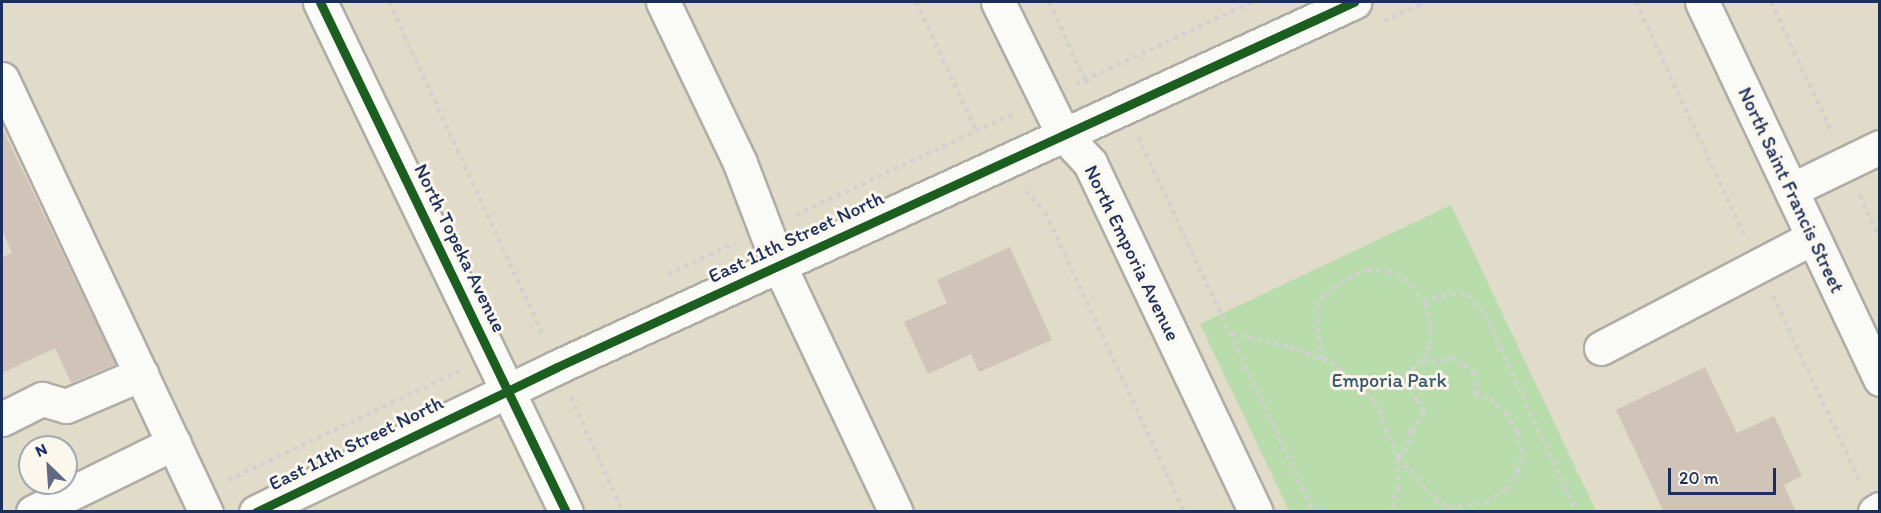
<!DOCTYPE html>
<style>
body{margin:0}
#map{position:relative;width:1881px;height:513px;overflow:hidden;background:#e1dbc9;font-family:Itim,sans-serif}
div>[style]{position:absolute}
.green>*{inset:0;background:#b9dcac}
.building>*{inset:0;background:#d0c4b9}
.path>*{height:4px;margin-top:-2px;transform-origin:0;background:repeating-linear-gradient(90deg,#d2d1cf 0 4.5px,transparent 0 9px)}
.roads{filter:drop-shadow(2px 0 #b0ada6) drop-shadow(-2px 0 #b0ada6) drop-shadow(0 2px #b0ada6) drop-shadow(0 -2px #b0ada6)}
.minor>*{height:33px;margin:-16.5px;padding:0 16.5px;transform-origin:16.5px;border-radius:16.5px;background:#fafaf7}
.cycleway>*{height:9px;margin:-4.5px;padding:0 4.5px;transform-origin:4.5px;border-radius:4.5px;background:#1b5e20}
span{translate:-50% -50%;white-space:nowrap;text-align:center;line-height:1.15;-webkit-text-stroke:6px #fbf7ec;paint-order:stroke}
.street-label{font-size:20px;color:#1b2f5e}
.park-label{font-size:20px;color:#3a5a6c}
.frame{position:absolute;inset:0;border:3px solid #1b2f5e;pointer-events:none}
.north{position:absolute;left:18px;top:435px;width:60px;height:60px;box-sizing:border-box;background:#fbf7ec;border:2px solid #a1a7b3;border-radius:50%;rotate:335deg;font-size:16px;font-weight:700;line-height:24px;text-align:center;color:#1b2f5e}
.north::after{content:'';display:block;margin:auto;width:21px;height:27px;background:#606b83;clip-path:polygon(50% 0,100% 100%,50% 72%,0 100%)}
.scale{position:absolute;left:1668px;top:468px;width:108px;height:27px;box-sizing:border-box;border:3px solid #1b2f5e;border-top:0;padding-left:8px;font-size:18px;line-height:21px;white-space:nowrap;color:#1b2f5e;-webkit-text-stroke:4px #fbf7ec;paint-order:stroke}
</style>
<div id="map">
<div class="green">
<div style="clip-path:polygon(1451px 205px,1596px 511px,1289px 511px,1200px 324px)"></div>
</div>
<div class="building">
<div style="clip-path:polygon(2px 128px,116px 364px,71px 383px,55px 348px,2px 373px,2px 257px,12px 253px,2px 230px)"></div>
<div style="clip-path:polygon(1010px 247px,1052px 340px,979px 372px,971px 354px,928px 374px,904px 322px,947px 303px,937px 280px)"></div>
<div style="clip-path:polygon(1705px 367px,1737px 433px,1774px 416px,1802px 476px,1784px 485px,1796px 512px,1664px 512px,1616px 410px)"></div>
</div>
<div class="path">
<div style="left:389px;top:2px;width:368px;rotate:65.2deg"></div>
<div style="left:916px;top:2px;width:144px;rotate:64.9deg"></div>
<div style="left:1049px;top:2px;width:86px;rotate:65.2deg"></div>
<div style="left:1085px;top:80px;width:8px;rotate:40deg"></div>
<div style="left:1636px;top:2px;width:257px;rotate:65.1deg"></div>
<div style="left:1771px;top:2px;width:145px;rotate:65deg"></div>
<div style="left:1384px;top:21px;width:46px;rotate:-24.3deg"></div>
<div style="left:1076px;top:84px;width:195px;rotate:-24.9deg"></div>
<div style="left:1138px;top:137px;width:414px;rotate:64.9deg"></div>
<div style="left:1026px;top:191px;width:28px;rotate:48deg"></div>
<div style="left:1045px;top:212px;width:331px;rotate:65.1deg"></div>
<div style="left:1860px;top:195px;width:47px;rotate:65.1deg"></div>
<div style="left:796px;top:215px;width:242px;rotate:-25deg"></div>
<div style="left:668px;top:274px;width:74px;rotate:-24.8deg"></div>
<div style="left:1773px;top:296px;width:205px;rotate:64.9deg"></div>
<div style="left:1231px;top:333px;width:60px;rotate:13.6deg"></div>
<div style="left:1289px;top:347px;width:45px;rotate:19.7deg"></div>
<div style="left:1331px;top:362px;width:59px;rotate:42.3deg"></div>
<div style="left:1375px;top:402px;width:61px;rotate:67.7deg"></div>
<div style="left:1398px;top:458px;width:28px;rotate:90deg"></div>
<div style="left:1398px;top:486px;width:27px;rotate:105deg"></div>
<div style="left:1321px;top:359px;width:53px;rotate:-95.4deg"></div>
<div style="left:1316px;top:306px;width:16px;rotate:-50deg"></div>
<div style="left:1326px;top:294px;width:35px;rotate:-35deg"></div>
<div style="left:1355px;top:274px;width:14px;rotate:-17deg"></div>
<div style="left:1368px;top:270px;width:20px;rotate:3deg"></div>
<div style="left:1388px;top:271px;width:17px;rotate:24deg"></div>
<div style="left:1404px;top:278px;width:30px;rotate:49deg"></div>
<div style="left:1412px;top:369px;width:31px;rotate:83deg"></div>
<div style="left:1416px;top:400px;width:15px;rotate:53deg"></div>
<div style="left:1425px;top:412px;width:24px;rotate:126deg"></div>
<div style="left:1411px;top:431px;width:17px;rotate:103deg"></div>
<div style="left:1407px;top:448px;width:13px;rotate:132deg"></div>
<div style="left:1398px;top:458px;width:55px;rotate:47.9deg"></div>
<div style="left:1435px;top:499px;width:17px;rotate:33deg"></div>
<div style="left:1449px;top:508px;width:37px;rotate:-9deg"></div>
<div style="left:1486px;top:502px;width:23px;rotate:-31deg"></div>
<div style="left:1506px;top:490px;width:22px;rotate:-58deg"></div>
<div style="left:1518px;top:471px;width:18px;rotate:-77deg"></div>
<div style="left:1522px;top:453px;width:22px;rotate:-103deg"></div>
<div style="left:1517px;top:432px;width:21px;rotate:-119deg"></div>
<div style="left:1507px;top:414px;width:25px;rotate:-138deg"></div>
<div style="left:1488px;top:397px;width:12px;rotate:-171deg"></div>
<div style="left:1476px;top:395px;width:22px;rotate:-93deg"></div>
<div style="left:1475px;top:373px;width:15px;rotate:-143deg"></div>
<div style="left:1463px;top:364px;width:12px;rotate:-149deg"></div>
<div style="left:1453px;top:358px;width:36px;rotate:170deg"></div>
<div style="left:1362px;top:388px;width:45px;rotate:-16.8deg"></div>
<div style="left:1405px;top:375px;width:25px;rotate:-42deg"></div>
<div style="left:1424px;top:358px;width:16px;rotate:-68deg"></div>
<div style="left:1430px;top:343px;width:17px;rotate:-90deg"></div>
<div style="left:1430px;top:326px;width:26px;rotate:-103deg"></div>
<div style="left:1424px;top:301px;width:28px;rotate:-15deg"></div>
<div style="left:1451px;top:294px;width:17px;rotate:3deg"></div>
<div style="left:1468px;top:295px;width:25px;rotate:48deg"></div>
<div style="left:1485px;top:314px;width:218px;rotate:65.3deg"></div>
<div style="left:571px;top:397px;width:126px;rotate:65.7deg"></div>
<div style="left:228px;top:480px;width:256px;rotate:-25.2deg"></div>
</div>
<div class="roads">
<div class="minor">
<div style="left:320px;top:2px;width:566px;rotate:64.25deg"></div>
<div style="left:663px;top:2px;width:178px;rotate:64.4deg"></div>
<div style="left:740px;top:163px;width:109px;rotate:69.1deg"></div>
<div style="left:779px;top:265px;width:273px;rotate:64.7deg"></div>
<div style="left:998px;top:2px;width:147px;rotate:63.8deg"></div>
<div style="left:1063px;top:134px;width:40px;rotate:47deg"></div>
<div style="left:1090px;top:163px;width:386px;rotate:64.6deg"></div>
<div style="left:1702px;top:2px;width:417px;rotate:64.7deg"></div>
<div style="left:2px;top:79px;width:479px;rotate:64.8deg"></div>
<div style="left:1791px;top:190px;width:99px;rotate:-25.8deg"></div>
<div style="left:1601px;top:348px;width:239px;rotate:-27.6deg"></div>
<div style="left:2px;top:419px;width:45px;rotate:-26.6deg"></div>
<div style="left:42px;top:399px;width:25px;rotate:16deg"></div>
<div style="left:66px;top:406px;width:82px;rotate:-23.1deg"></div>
<div style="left:33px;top:512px;width:157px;rotate:-26.1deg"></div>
<div style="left:256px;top:512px;width:334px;rotate:-25.7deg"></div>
<div style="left:557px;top:367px;width:877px;rotate:-24.61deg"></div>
<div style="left:1875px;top:512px;width:6px;rotate:-31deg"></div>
</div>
</div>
<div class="cycleway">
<div style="left:320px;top:2px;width:566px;rotate:64.25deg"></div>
<div style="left:256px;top:512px;width:334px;rotate:-25.7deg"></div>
<div style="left:557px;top:367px;width:877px;rotate:-24.61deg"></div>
</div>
<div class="street-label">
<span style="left:1791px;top:190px;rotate:65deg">North Saint Francis Street</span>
<span style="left:796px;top:237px;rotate:-25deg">East 11th Street North</span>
<span style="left:460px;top:248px;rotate:64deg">North Topeka Avenue</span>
<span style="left:1132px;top:253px;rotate:64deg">North Emporia Avenue</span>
<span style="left:356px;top:443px;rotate:-26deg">East 11th Street North</span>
</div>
<div class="park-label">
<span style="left:1389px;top:380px">Emporia Park</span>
</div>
<div class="frame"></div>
<div class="north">N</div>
<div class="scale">20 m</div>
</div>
